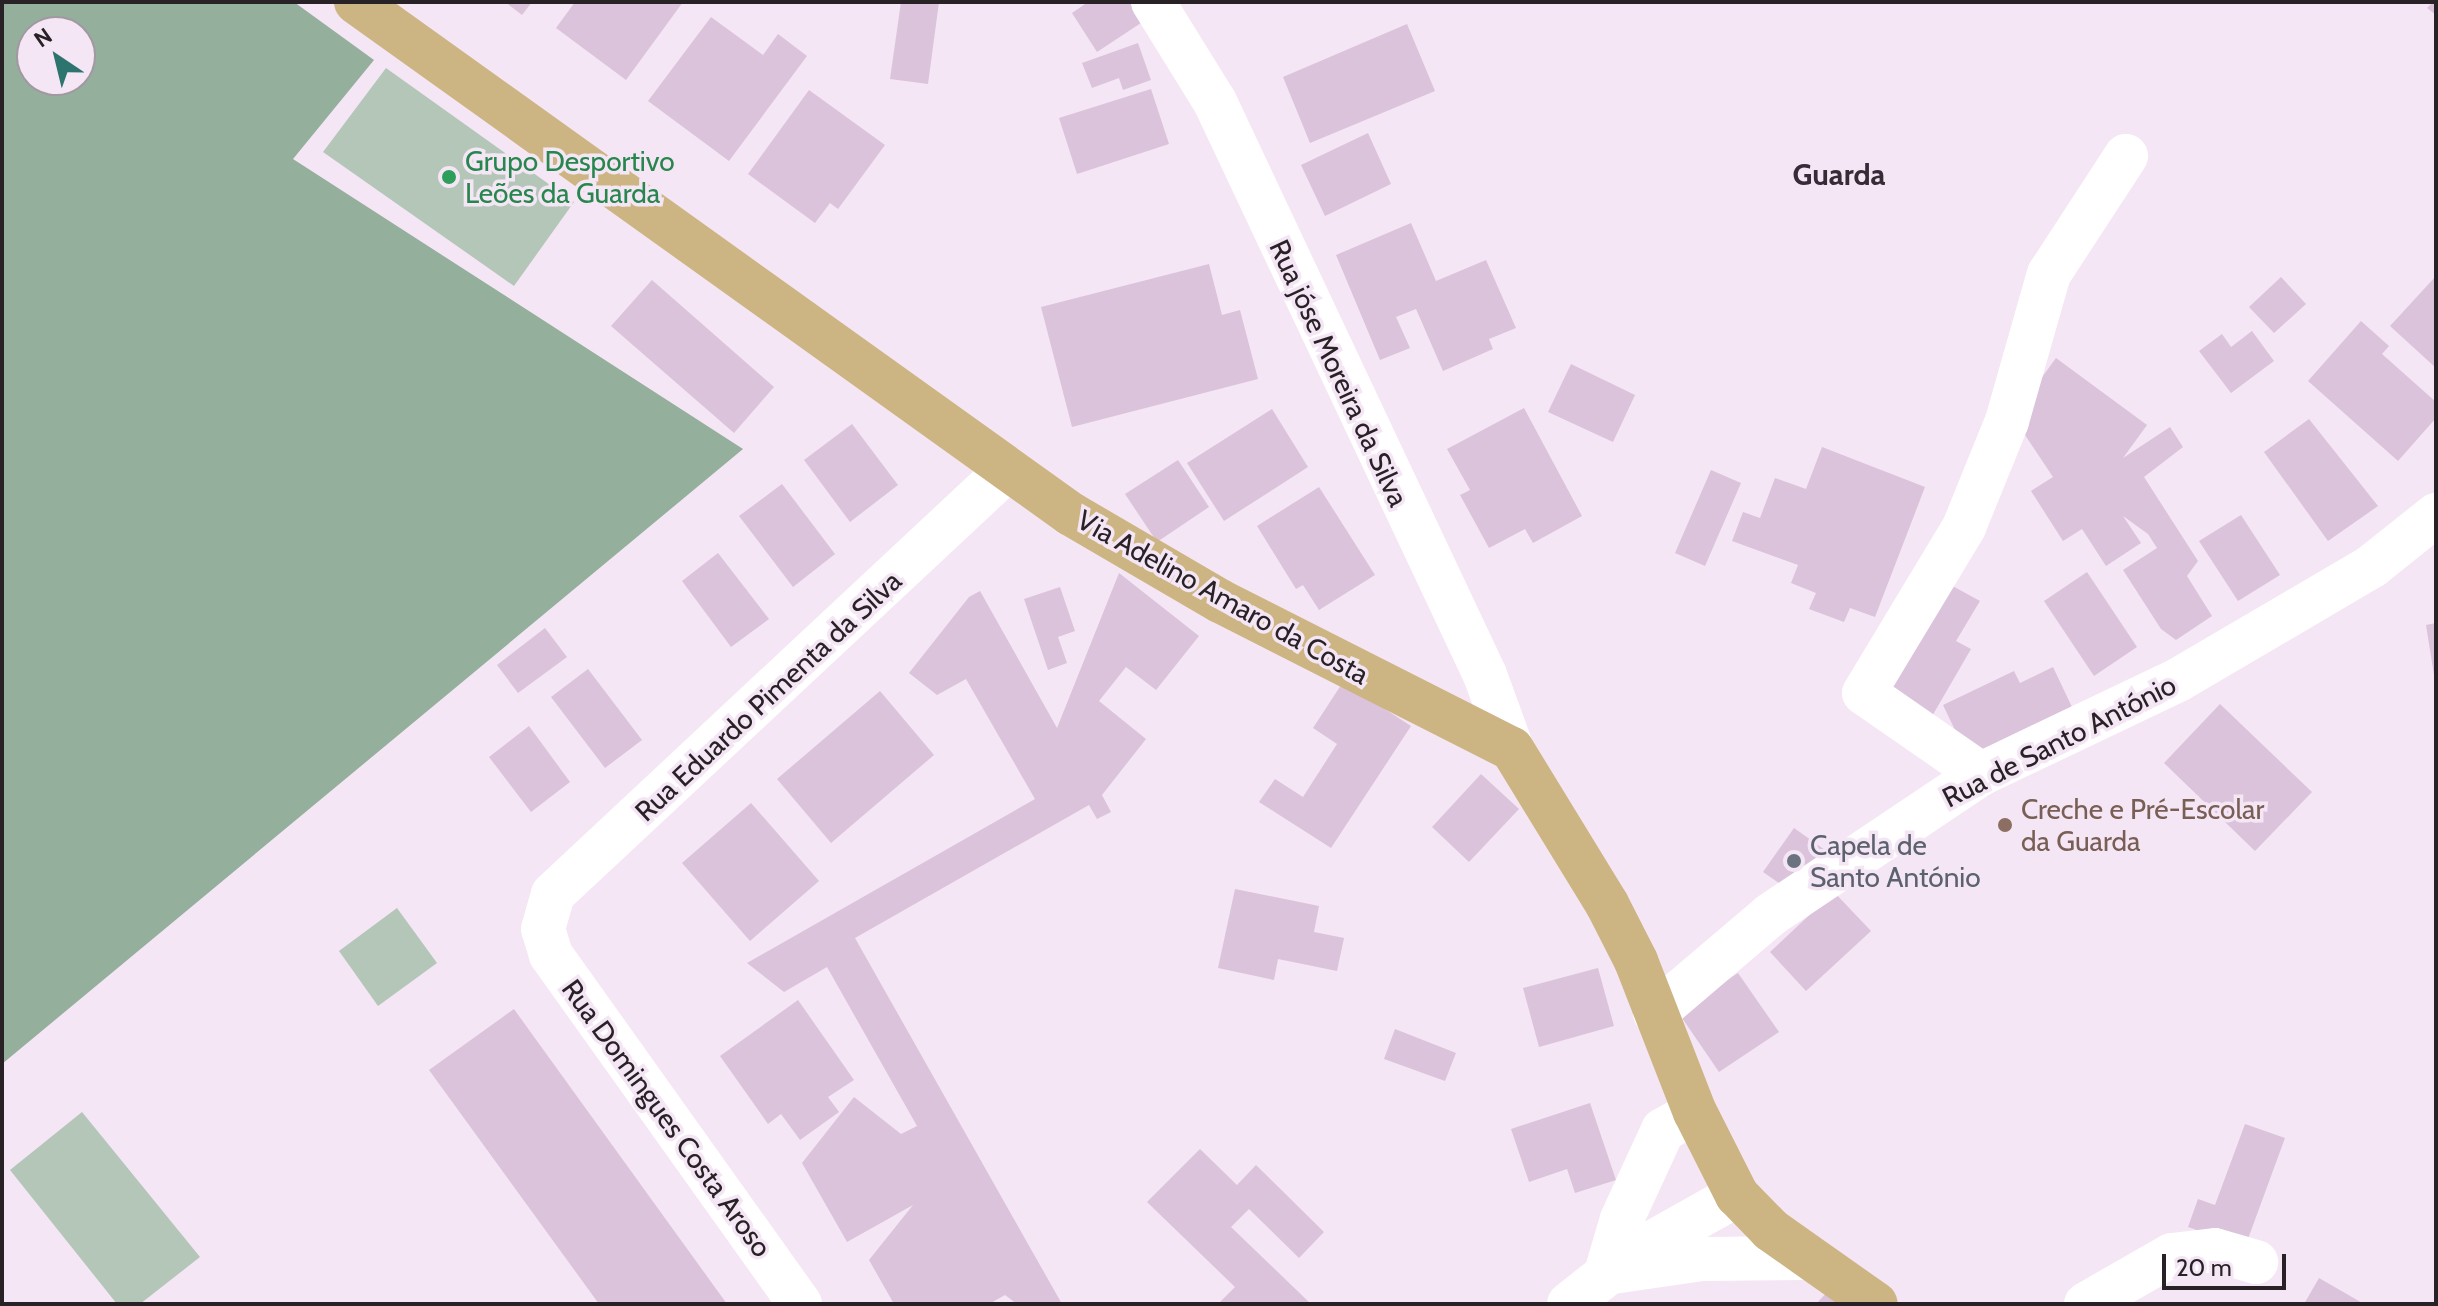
<!DOCTYPE html>
<meta charset="utf-8">
<style>
body{margin:0}
#map{position:relative;width:2438px;height:1306px;overflow:hidden;background:#f4e6f4;font-family:Cabin,sans-serif}
div>[style]{position:absolute}
.green>*{inset:0;background:#b4c6b8}
.forest>*{inset:0;background:#94af9b}
.building>*{inset:0;background:#dbc3db}
.minor>*{height:44px;margin:-22px;padding:0 22px;transform-origin:22px;border-radius:22px;background:#fff}
.major>*{height:44px;margin:-22px;padding:0 22px;transform-origin:22px;border-radius:22px;background:#ccb583}
.dots>*{width:22px;height:22px;translate:-50% -50%;box-sizing:border-box;border:4px solid #f4e6f4;border-radius:50%}
span{translate:-50% -50%;white-space:nowrap;text-align:center;line-height:1.15;-webkit-text-stroke:7px #f4e6f4;paint-order:stroke}
.leisure-label{font-size:28px;color:#27864d}
.left{translate:0 -50%;text-align:left}
.street-label{font-size:28px;color:#282227}
.education-label{font-size:28px;color:#785e54}
.worship-label{font-size:28px;color:#5b616d}
.neighbourhood-label{font-size:30px;color:#362b36;font-weight:700}
.frame{position:absolute;inset:0;border:4px solid #282227;pointer-events:none}
.north{position:absolute;left:16px;top:16px;width:80px;height:80px;box-sizing:border-box;background:#f4e6f4;border:2px solid #a298a2;border-radius:50%;rotate:325deg;font-size:22px;font-weight:700;line-height:32px;text-align:center;color:#282227}
.north::after{content:'';display:block;margin:auto;width:28px;height:36px;background:#2c746d;clip-path:polygon(50% 0,100% 100%,50% 72%,0 100%)}
.scale{position:absolute;left:2162px;top:1254px;width:124px;height:36px;box-sizing:border-box;border:4px solid #282227;border-top:0;padding-left:10px;font-size:24px;line-height:28px;white-space:nowrap;color:#282227;-webkit-text-stroke:6px #f4e6f4;paint-order:stroke}
</style>
<div id="map">
<div class="green">
<div style="clip-path:polygon(386px 68px,574px 202px,514px 286px,323px 152px)"></div>
<div style="clip-path:polygon(397px 908px,437px 963px,378px 1006px,339px 951px)"></div>
<div style="clip-path:polygon(82px 1112px,200px 1257px,140px 1304px,117px 1304px,10px 1170px)"></div>
</div>
<div class="forest">
<div style="clip-path:polygon(evenodd,2px 2px,294px 2px,374px 60px,293px 159px,743px 449px,2px 1064px,2px 2px,32px 32px,80px 32px,80px 80px,32px 80px,32px 32px)"></div>
</div>
<div class="building">
<div style="clip-path:polygon(505px 2px,532px 2px,522px 15px)"></div>
<div style="clip-path:polygon(575px 2px,683px 2px,626px 80px,556px 28px)"></div>
<div style="clip-path:polygon(901px 2px,939px 2px,928px 84px,890px 79px)"></div>
<div style="clip-path:polygon(1088px 2px,1132px 2px,1144px 21px,1097px 52px,1072px 13px)"></div>
<div style="clip-path:polygon(2433px 2px,2436px 2px,2436px 15px,2427px 8px)"></div>
<div style="clip-path:polygon(711px 17px,763px 55px,778px 34px,807px 56px,729px 161px,648px 101px)"></div>
<div style="clip-path:polygon(1407px 24px,1435px 91px,1310px 143px,1283px 77px)"></div>
<div style="clip-path:polygon(1138px 43px,1151px 80px,1123px 90px,1119px 78px,1092px 88px,1082px 63px)"></div>
<div style="clip-path:polygon(1151px 89px,1169px 144px,1077px 174px,1059px 118px)"></div>
<div style="clip-path:polygon(809px 90px,885px 145px,838px 209px,830px 203px,815px 223px,748px 174px)"></div>
<div style="clip-path:polygon(1368px 133px,1391px 184px,1325px 216px,1301px 165px)"></div>
<div style="clip-path:polygon(1411px 223px,1436px 281px,1486px 260px,1516px 328px,1489px 339px,1493px 349px,1443px 371px,1416px 309px,1396px 317px,1410px 348px,1380px 360px,1336px 255px)"></div>
<div style="clip-path:polygon(1209px 264px,1222px 315px,1240px 310px,1258px 379px,1072px 427px,1041px 307px)"></div>
<div style="clip-path:polygon(2436px 276px,2436px 368px,2390px 326px)"></div>
<div style="clip-path:polygon(2281px 277px,2306px 304px,2274px 333px,2249px 307px)"></div>
<div style="clip-path:polygon(652px 280px,774px 387px,734px 433px,611px 326px)"></div>
<div style="clip-path:polygon(2361px 321px,2389px 346px,2382px 354px,2436px 402px,2436px 418px,2398px 461px,2308px 381px)"></div>
<div style="clip-path:polygon(2252px 331px,2274px 361px,2231px 393px,2199px 351px,2222px 334px,2231px 347px)"></div>
<div style="clip-path:polygon(2056px 358px,2147px 425px,2123px 458px,2170px 427px,2183px 447px,2144px 477px,2198px 561px,2187px 576px,2212px 616px,2176px 640px,2161px 629px,2123px 570px,2157px 548px,2148px 534px,2123px 516px,2141px 543px,2106px 566px,2082px 529px,2063px 541px,2031px 491px,2053px 477px,2013px 417px)"></div>
<div style="clip-path:polygon(1571px 364px,1635px 395px,1613px 442px,1548px 412px)"></div>
<div style="clip-path:polygon(1524px 408px,1582px 516px,1533px 543px,1525px 529px,1489px 548px,1460px 495px,1470px 490px,1447px 449px)"></div>
<div style="clip-path:polygon(1272px 409px,1308px 467px,1224px 521px,1187px 463px)"></div>
<div style="clip-path:polygon(2309px 419px,2378px 506px,2328px 541px,2264px 452px)"></div>
<div style="clip-path:polygon(852px 424px,898px 485px,850px 522px,804px 460px)"></div>
<div style="clip-path:polygon(1822px 447px,1925px 487px,1875px 617px,1850px 608px,1844px 622px,1809px 609px,1816px 593px,1791px 583px,1798px 565px,1732px 541px,1743px 512px,1760px 518px,1775px 478px,1806px 489px)"></div>
<div style="clip-path:polygon(1178px 460px,1209px 507px,1157px 542px,1125px 494px)"></div>
<div style="clip-path:polygon(1711px 470px,1741px 483px,1705px 566px,1675px 553px)"></div>
<div style="clip-path:polygon(782px 484px,835px 554px,793px 587px,739px 516px)"></div>
<div style="clip-path:polygon(1319px 487px,1375px 575px,1319px 610px,1303px 585px,1296px 589px,1257px 526px)"></div>
<div style="clip-path:polygon(2241px 515px,2280px 575px,2238px 601px,2199px 541px)"></div>
<div style="clip-path:polygon(718px 553px,769px 619px,731px 647px,682px 581px)"></div>
<div style="clip-path:polygon(2087px 572px,2137px 647px,2094px 676px,2044px 601px)"></div>
<div style="clip-path:polygon(1119px 573px,1199px 636px,1156px 690px,1126px 667px,1099px 701px,1146px 739px,1102px 795px,1111px 812px,1097px 819px,1089px 805px,855px 938px,1062px 1304px,1017px 1304px,1005px 1295px,989px 1304px,894px 1304px,869px 1260px,913px 1205px,847px 1242px,802px 1163px,854px 1097px,901px 1134px,917px 1126px,827px 967px,784px 992px,747px 963px,1035px 799px,966px 679px,937px 695px,909px 673px,969px 597px,980px 591px,1057px 728px)"></div>
<div style="clip-path:polygon(1947px 583px,1980px 601px,1956px 641px,1971px 649px,1931px 718px,1883px 691px)"></div>
<div style="clip-path:polygon(1060px 587px,1075px 631px,1058px 637px,1067px 663px,1048px 670px,1024px 599px)"></div>
<div style="clip-path:polygon(2436px 623px,2436px 675px,2434px 675px,2426px 625px)"></div>
<div style="clip-path:polygon(545px 628px,567px 657px,518px 693px,497px 665px)"></div>
<div style="clip-path:polygon(2053px 667px,2072px 707px,1968px 757px,1943px 705px,2014px 671px,2020px 683px)"></div>
<div style="clip-path:polygon(588px 669px,642px 740px,605px 768px,551px 697px)"></div>
<div style="clip-path:polygon(1343px 682px,1411px 726px,1331px 848px,1259px 802px,1275px 779px,1303px 797px,1337px 744px,1313px 728px)"></div>
<div style="clip-path:polygon(880px 691px,934px 755px,831px 843px,777px 779px)"></div>
<div style="clip-path:polygon(2220px 704px,2312px 792px,2255px 851px,2164px 763px)"></div>
<div style="clip-path:polygon(529px 726px,570px 782px,531px 812px,489px 757px)"></div>
<div style="clip-path:polygon(1481px 774px,1519px 809px,1469px 862px,1432px 827px)"></div>
<div style="clip-path:polygon(751px 803px,819px 881px,750px 941px,682px 863px)"></div>
<div style="clip-path:polygon(1794px 828px,1825px 850px,1795px 894px,1763px 872px)"></div>
<div style="clip-path:polygon(1235px 889px,1319px 906px,1314px 932px,1344px 938px,1337px 971px,1278px 959px,1274px 980px,1218px 968px)"></div>
<div style="clip-path:polygon(1834px 892px,1871px 931px,1806px 991px,1770px 952px)"></div>
<div style="clip-path:polygon(1598px 968px,1614px 1026px,1539px 1047px,1523px 988px)"></div>
<div style="clip-path:polygon(1738px 973px,1779px 1032px,1719px 1072px,1678px 1012px)"></div>
<div style="clip-path:polygon(798px 1000px,854px 1080px,828px 1097px,839px 1112px,800px 1140px,781px 1114px,768px 1124px,720px 1056px)"></div>
<div style="clip-path:polygon(514px 1009px,524px 1023px,727px 1304px,599px 1304px,429px 1070px)"></div>
<div style="clip-path:polygon(1395px 1029px,1456px 1053px,1445px 1081px,1384px 1059px)"></div>
<div style="clip-path:polygon(1590px 1103px,1616px 1180px,1575px 1193px,1567px 1169px,1529px 1182px,1511px 1129px)"></div>
<div style="clip-path:polygon(2245px 1124px,2285px 1138px,2245px 1247px,2188px 1227px,2198px 1199px,2215px 1205px)"></div>
<div style="clip-path:polygon(1200px 1149px,1237px 1185px,1256px 1165px,1324px 1232px,1299px 1258px,1249px 1209px,1231px 1227px,1311px 1304px,1218px 1304px,1235px 1287px,1147px 1202px)"></div>
<div style="clip-path:polygon(2319px 1278px,2364px 1304px,2304px 1304px)"></div>
<div style="clip-path:polygon(1830px 1289px,1848px 1304px,1816px 1304px)"></div>
</div>
<div class="minor">
<div style="left:1153px;top:2px;width:118px;rotate:58.2deg"></div>
<div style="left:1215px;top:102px;width:633px;rotate:64.77deg"></div>
<div style="left:1485px;top:675px;width:79px;rotate:70deg"></div>
<div style="left:1981px;top:774px;width:142px;rotate:-145.3deg"></div>
<div style="left:1864px;top:693px;width:194px;rotate:-58.9deg"></div>
<div style="left:1964px;top:527px;width:114px;rotate:-67.9deg"></div>
<div style="left:2007px;top:421px;width:153px;rotate:-74.1deg"></div>
<div style="left:2049px;top:274px;width:141px;rotate:-56.9deg"></div>
<div style="left:1655px;top:1013px;width:151px;rotate:-40.4deg"></div>
<div style="left:1770px;top:915px;width:254px;rotate:-33.8deg"></div>
<div style="left:1981px;top:774px;width:218px;rotate:-25.5deg"></div>
<div style="left:2178px;top:680px;width:225px;rotate:-30.4deg"></div>
<div style="left:2372px;top:566px;width:82px;rotate:-38.6deg"></div>
<div style="left:1606px;top:1273px;width:97px;rotate:-8.3deg"></div>
<div style="left:1702px;top:1259px;width:109px;rotate:-0.5deg"></div>
<div style="left:1606px;top:1273px;width:56px;rotate:-73.5deg"></div>
<div style="left:1622px;top:1219px;width:98px;rotate:-65.3deg"></div>
<div style="left:1663px;top:1130px;width:37px;rotate:-29deg"></div>
<div style="left:800px;top:1304px;width:429px;rotate:-125.5deg"></div>
<div style="left:551px;top:955px;width:27px;rotate:-107deg"></div>
<div style="left:543px;top:929px;width:36px;rotate:-74deg"></div>
<div style="left:553px;top:894px;width:621px;rotate:-43.04deg"></div>
<div style="left:1569px;top:1304px;width:80px;rotate:-38.4deg"></div>
<div style="left:1632px;top:1254px;width:120px;rotate:-29.3deg"></div>
<div style="left:2086px;top:1304px;width:99px;rotate:-29.7deg"></div>
<div style="left:2172px;top:1255px;width:43px;rotate:-6.6deg"></div>
<div style="left:2215px;top:1250px;width:43px;rotate:16.3deg"></div>
</div>
<div class="major">
<div style="left:356px;top:2px;width:879px;rotate:35.61deg"></div>
<div style="left:1071px;top:514px;width:173px;rotate:30.3deg"></div>
<div style="left:1220px;top:601px;width:327px;rotate:26.9deg"></div>
<div style="left:1512px;top:749px;width:182px;rotate:58.5deg"></div>
<div style="left:1607px;top:904px;width:64px;rotate:63deg"></div>
<div style="left:1636px;top:961px;width:162px;rotate:68.7deg"></div>
<div style="left:1695px;top:1112px;width:93px;rotate:63.2deg"></div>
<div style="left:1737px;top:1195px;width:49px;rotate:45.8deg"></div>
<div style="left:1771px;top:1230px;width:128px;rotate:35.2deg"></div>
</div>
<div class="dots">
<div style="left:449px;top:177px;background:#2e9e5b"></div>
<div style="left:2005px;top:825px;background:#8d6e63"></div>
<div style="left:1794px;top:861px;background:#6b7280"></div>
</div>
<div class="leisure-label">
<span class="left" style="left:465px;top:177px">Grupo Desportivo<br>Leões da Guarda</span>
</div>
<div class="street-label">
<span style="left:1339px;top:373px;rotate:65deg">Rua jóse Moreira da Silva</span>
<span style="left:1223px;top:597px;rotate:29deg">Via Adelino Amaro da Costa</span>
<span style="left:768px;top:696px;rotate:-43deg">Rua Eduardo Pimenta da Silva</span>
<span style="left:2059px;top:741px;rotate:-27deg">Rua de Santo António</span>
<span style="left:667px;top:1118px;rotate:54deg">Rua Domingues Costa Aroso</span>
</div>
<div class="education-label">
<span class="left" style="left:2021px;top:825px">Creche e Pré-Escolar<br>da Guarda</span>
</div>
<div class="worship-label">
<span class="left" style="left:1810px;top:861px">Capela de<br>Santo António</span>
</div>
<div class="neighbourhood-label">
<span style="left:1839px;top:175px">Guarda</span>
</div>
<div class="frame"></div>
<div class="north">N</div>
<div class="scale">20 m</div>
</div>
